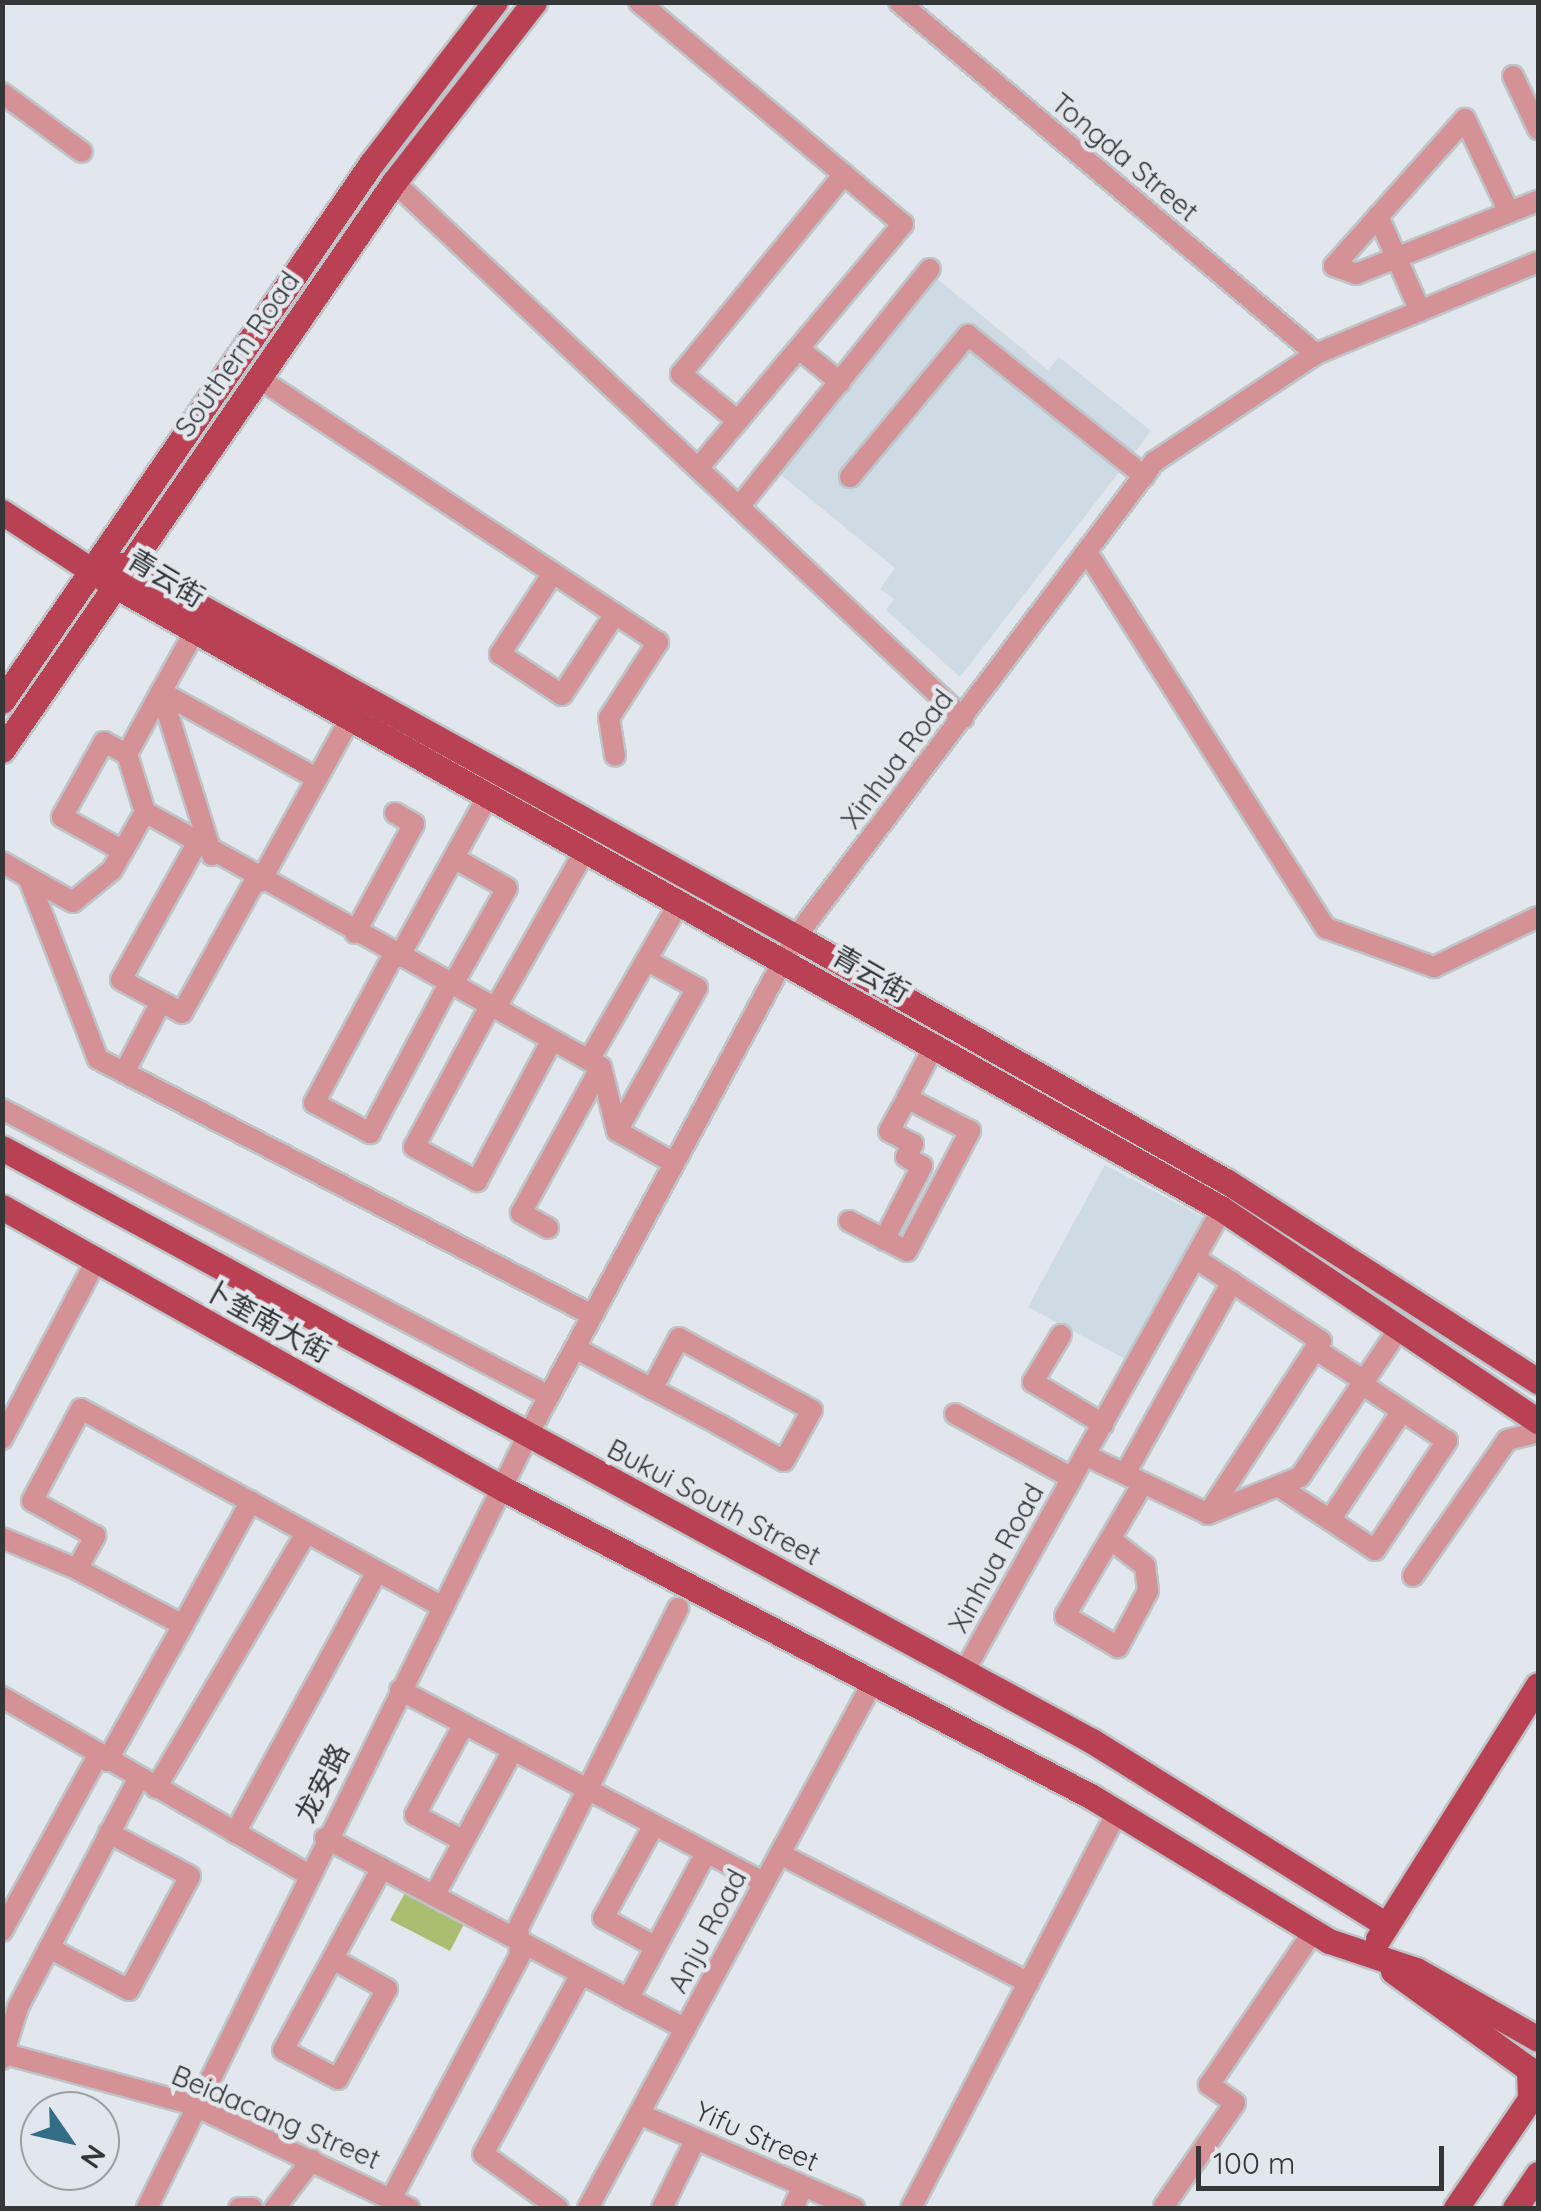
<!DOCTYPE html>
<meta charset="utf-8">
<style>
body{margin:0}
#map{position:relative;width:1541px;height:2211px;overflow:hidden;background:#e1e7ec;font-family:Quicksand,"Noto Sans SC",sans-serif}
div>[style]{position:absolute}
.built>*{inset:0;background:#cedbe4}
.green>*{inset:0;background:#aabe72}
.roads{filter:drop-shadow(2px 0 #bec4c8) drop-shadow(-2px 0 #bec4c8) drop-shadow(0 2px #bec4c8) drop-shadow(0 -2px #bec4c8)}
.minor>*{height:20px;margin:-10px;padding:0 10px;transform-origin:10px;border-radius:10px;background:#d49196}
.major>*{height:25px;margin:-12.5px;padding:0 12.5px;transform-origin:12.5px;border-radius:12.5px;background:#b84153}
span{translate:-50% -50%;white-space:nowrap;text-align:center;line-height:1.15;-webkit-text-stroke:9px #e1e7ec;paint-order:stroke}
.street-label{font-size:28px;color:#343638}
.frame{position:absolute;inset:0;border:5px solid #343638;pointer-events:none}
.north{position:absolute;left:20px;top:2091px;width:100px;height:100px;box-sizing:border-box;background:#e1e7ec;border:2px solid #9ca0a4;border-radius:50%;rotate:124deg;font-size:28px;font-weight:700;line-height:40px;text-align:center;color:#343638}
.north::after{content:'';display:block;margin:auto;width:35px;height:45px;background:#336d86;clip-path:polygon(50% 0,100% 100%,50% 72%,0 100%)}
.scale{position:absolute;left:1196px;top:2146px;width:248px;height:45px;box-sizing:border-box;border:5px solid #343638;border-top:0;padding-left:12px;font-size:30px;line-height:35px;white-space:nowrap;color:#343638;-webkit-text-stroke:8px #e1e7ec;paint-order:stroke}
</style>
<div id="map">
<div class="built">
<div style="clip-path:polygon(935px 277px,1048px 370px,1059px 357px,1151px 431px,960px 677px,886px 610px,894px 599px,880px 589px,895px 568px,776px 471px)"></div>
<div style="clip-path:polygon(1105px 1165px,1206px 1219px,1129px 1361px,1028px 1307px)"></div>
</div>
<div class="green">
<div style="clip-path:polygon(405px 1893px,464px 1924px,450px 1951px,390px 1920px)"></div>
</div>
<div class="roads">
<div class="minor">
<div style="left:639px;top:2px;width:345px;rotate:40.1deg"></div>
<div style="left:903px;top:224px;width:319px;rotate:130deg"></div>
<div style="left:899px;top:2px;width:546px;rotate:40.17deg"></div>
<div style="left:1513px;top:76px;width:59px;rotate:64.7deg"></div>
<div style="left:2px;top:93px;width:99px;rotate:36.4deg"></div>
<div style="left:394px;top:182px;width:782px;rotate:43.29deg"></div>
<div style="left:1509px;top:212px;width:103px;rotate:-115.3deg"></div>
<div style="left:1465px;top:119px;width:197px;rotate:131.7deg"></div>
<div style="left:1334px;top:266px;width:23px;rotate:20deg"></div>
<div style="left:1356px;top:274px;width:196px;rotate:-21.9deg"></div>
<div style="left:1378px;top:216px;width:104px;rotate:66.1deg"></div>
<div style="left:799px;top:349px;width:53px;rotate:38.8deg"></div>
<div style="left:257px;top:377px;width:481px;rotate:33.5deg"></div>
<div style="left:658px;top:642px;width:90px;rotate:122.8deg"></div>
<div style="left:609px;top:718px;width:38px;rotate:81deg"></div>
<div style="left:738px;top:421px;width:74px;rotate:-140.5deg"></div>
<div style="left:681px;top:374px;width:258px;rotate:-50.8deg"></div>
<div style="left:850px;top:477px;width:185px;rotate:-50.3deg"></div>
<div style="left:968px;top:335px;width:226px;rotate:38.7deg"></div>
<div style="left:739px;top:507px;width:305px;rotate:-51.3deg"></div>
<div style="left:1087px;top:552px;width:446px;rotate:57.6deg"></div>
<div style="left:1326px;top:928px;width:115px;rotate:19.9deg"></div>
<div style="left:1434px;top:967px;width:115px;rotate:-25.7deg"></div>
<div style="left:553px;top:573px;width:97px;rotate:123.2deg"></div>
<div style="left:500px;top:654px;width:74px;rotate:33.5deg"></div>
<div style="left:562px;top:695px;width:97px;rotate:-56.8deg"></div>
<div style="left:195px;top:631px;width:70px;rotate:119.1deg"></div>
<div style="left:161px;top:692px;width:177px;rotate:29deg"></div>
<div style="left:127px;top:754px;width:71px;rotate:-61.3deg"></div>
<div style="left:161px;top:692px;width:171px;rotate:72.6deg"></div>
<div style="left:196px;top:845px;width:154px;rotate:119.1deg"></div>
<div style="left:121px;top:980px;width:69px;rotate:28.4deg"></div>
<div style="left:182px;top:1013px;width:153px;rotate:-61.1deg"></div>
<div style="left:123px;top:851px;width:70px;rotate:-150.9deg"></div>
<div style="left:62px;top:817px;width:86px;rotate:-60.8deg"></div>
<div style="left:104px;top:742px;width:26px;rotate:28deg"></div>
<div style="left:127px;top:754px;width:61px;rotate:72.8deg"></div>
<div style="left:2px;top:862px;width:30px;rotate:30deg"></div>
<div style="left:28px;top:877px;width:195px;rotate:69deg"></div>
<div style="left:98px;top:1059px;width:556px;rotate:27.39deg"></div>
<div style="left:28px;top:877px;width:51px;rotate:29.1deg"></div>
<div style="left:73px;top:902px;width:50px;rotate:-39.4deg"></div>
<div style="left:112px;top:870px;width:67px;rotate:-60.4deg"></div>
<div style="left:145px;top:812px;width:522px;rotate:29.21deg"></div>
<div style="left:601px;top:1067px;width:66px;rotate:76deg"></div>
<div style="left:617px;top:1131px;width:65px;rotate:29.3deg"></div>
<div style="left:260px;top:882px;width:188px;rotate:-61.1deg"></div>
<div style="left:355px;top:933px;width:124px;rotate:-61.6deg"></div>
<div style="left:414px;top:824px;width:22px;rotate:-150deg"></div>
<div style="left:394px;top:954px;width:169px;rotate:118.2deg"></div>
<div style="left:314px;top:1103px;width:64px;rotate:28.2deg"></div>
<div style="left:370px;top:1133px;width:169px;rotate:-62.1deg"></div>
<div style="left:399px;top:957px;width:186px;rotate:-61.1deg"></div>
<div style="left:452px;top:986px;width:112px;rotate:-60.7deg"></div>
<div style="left:507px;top:888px;width:61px;rotate:-150.5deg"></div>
<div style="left:490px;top:1006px;width:160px;rotate:118.3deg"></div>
<div style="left:414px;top:1147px;width:72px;rotate:28.4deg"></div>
<div style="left:477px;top:1181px;width:160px;rotate:-62deg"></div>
<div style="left:495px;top:1009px;width:184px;rotate:-60.4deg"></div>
<div style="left:589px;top:1060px;width:183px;rotate:-60.2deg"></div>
<div style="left:124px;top:1073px;width:80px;rotate:-62.5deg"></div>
<div style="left:2px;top:1109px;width:618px;rotate:27.69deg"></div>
<div style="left:617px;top:1131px;width:164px;rotate:-60.8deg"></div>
<div style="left:697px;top:988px;width:58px;rotate:-151.2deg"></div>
<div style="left:849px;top:1221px;width:65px;rotate:27.3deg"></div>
<div style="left:907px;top:1251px;width:136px;rotate:-62.3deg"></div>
<div style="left:970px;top:1131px;width:71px;rotate:-152.4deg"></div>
<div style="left:907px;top:1098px;width:61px;rotate:-62.6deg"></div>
<div style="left:548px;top:1228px;width:31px;rotate:-151deg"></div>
<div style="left:521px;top:1213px;width:166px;rotate:-61.3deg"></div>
<div style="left:884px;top:1240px;width:83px;rotate:-62.8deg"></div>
<div style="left:922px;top:1166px;width:18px;rotate:-151deg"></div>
<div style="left:906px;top:1157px;width:15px;rotate:-62deg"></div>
<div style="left:913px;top:1144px;width:27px;rotate:-152deg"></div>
<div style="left:889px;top:1131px;width:38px;rotate:-61deg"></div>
<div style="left:1195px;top:1258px;width:151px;rotate:33.4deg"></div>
<div style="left:1321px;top:1341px;width:10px;rotate:127deg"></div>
<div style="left:1315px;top:1349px;width:59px;rotate:33.1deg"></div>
<div style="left:1061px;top:1335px;width:55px;rotate:120.8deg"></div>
<div style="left:1033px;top:1382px;width:82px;rotate:31deg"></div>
<div style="left:575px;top:1348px;width:87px;rotate:28deg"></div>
<div style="left:652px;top:1389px;width:77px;rotate:27.9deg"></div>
<div style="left:720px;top:1425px;width:73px;rotate:29.4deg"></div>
<div style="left:784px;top:1461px;width:58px;rotate:-61.2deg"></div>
<div style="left:812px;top:1410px;width:151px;rotate:-151.6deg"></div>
<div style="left:679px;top:1338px;width:58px;rotate:117.9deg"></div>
<div style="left:955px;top:1414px;width:133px;rotate:28.7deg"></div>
<div style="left:2px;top:1439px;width:204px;rotate:-62.2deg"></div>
<div style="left:1085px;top:1455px;width:136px;rotate:25.6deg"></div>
<div style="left:1208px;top:1514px;width:197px;rotate:-57deg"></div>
<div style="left:1125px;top:1474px;width:220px;rotate:-60.9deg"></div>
<div style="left:1278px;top:1486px;width:62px;rotate:33.2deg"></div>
<div style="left:1330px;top:1520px;width:131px;rotate:-56.6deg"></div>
<div style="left:1208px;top:1514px;width:99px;rotate:-21.9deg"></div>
<div style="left:1300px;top:1477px;width:180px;rotate:-56.3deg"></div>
<div style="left:1330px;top:1520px;width:54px;rotate:33.7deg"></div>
<div style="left:1375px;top:1550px;width:131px;rotate:-56.6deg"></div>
<div style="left:1447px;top:1441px;width:102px;rotate:-146.2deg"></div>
<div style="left:2px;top:1538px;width:81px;rotate:22.5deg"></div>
<div style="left:1110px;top:1539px;width:44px;rotate:37.6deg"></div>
<div style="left:1145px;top:1566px;width:25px;rotate:83deg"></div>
<div style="left:1148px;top:1591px;width:64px;rotate:118.2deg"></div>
<div style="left:1118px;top:1647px;width:61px;rotate:-149.7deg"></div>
<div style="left:1065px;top:1616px;width:154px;rotate:-59.6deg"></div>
<div style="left:1413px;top:1576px;width:165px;rotate:-55.3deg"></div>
<div style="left:1507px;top:1440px;width:32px;rotate:-14deg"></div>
<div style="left:183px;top:1625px;width:141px;rotate:-61.3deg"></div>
<div style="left:964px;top:1672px;width:530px;rotate:-60.87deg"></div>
<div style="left:400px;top:1690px;width:412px;rotate:27.9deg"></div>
<div style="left:2px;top:1697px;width:353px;rotate:30.1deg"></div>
<div style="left:464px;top:1724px;width:103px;rotate:118.3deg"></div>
<div style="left:415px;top:1815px;width:55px;rotate:28deg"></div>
<div style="left:107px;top:1761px;width:156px;rotate:-60.8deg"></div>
<div style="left:183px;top:1625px;width:120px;rotate:-152.2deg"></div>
<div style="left:77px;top:1569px;width:38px;rotate:-61deg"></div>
<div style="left:95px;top:1536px;width:72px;rotate:-150.9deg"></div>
<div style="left:32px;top:1501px;width:104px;rotate:-62deg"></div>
<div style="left:81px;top:1409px;width:412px;rotate:28.7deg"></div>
<div style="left:156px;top:1788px;width:294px;rotate:-59.5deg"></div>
<div style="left:654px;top:1825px;width:106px;rotate:118.7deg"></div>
<div style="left:603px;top:1918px;width:60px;rotate:28.7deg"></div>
<div style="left:235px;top:1833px;width:298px;rotate:-61.5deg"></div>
<div style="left:325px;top:1838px;width:408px;rotate:27.9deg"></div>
<div style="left:780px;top:1854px;width:280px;rotate:27.4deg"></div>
<div style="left:434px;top:1896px;width:166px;rotate:-61.6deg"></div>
<div style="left:2px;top:1931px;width:200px;rotate:-61.3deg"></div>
<div style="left:49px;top:1948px;width:90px;rotate:27.7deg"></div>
<div style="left:129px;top:1990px;width:129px;rotate:-61.8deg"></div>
<div style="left:190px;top:1876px;width:92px;rotate:-152deg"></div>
<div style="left:333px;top:1959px;width:62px;rotate:29.1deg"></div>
<div style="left:387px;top:1989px;width:102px;rotate:118.6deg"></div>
<div style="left:338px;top:2079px;width:62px;rotate:-152.2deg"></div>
<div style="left:283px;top:2050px;width:207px;rotate:-61.5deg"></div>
<div style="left:628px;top:1999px;width:166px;rotate:-61.9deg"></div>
<div style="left:2px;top:2053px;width:196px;rotate:15.1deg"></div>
<div style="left:191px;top:2104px;width:242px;rotate:25.5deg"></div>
<div style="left:2px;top:2059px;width:54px;rotate:-72.9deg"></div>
<div style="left:18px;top:2007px;width:258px;rotate:-62.2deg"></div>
<div style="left:639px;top:2114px;width:235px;rotate:23.6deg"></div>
<div style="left:392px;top:2197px;width:274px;rotate:-62.1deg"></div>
<div style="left:520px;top:1955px;width:27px;rotate:-94deg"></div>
<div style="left:518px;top:1928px;width:358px;rotate:-63.4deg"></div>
<div style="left:1164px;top:2206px;width:125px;rotate:-55.4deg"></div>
<div style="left:1235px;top:2103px;width:32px;rotate:-145deg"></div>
<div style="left:1209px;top:2085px;width:185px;rotate:-55.8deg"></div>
<div style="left:147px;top:2208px;width:862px;rotate:-63.76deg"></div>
<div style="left:528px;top:1435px;width:566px;rotate:-61.71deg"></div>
<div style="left:796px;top:937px;width:595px;rotate:-53deg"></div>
<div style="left:1154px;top:462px;width:195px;rotate:-33.7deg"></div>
<div style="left:1316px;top:354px;width:240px;rotate:-22.5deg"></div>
<div style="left:239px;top:2208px;width:13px"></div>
<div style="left:275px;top:2208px;width:61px;rotate:-52.4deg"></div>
<div style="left:558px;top:2208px;width:92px;rotate:-144.2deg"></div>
<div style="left:483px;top:2154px;width:205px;rotate:-61.4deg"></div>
<div style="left:588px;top:2208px;width:600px;rotate:-61.56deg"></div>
<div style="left:662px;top:2208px;width:77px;rotate:-63.8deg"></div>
<div style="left:793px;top:2208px;width:24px;rotate:-66deg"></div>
<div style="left:911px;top:2208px;width:445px;rotate:-62.5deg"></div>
</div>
<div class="major">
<div style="left:2px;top:512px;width:131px;rotate:33.2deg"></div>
<div style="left:112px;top:584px;width:1274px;rotate:29.38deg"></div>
<div style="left:1222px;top:1209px;width:381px;rotate:33.9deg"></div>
<div style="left:94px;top:565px;width:31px"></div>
<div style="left:125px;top:565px;width:767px;rotate:29deg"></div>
<div style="left:796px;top:937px;width:494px;rotate:29.6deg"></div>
<div style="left:1226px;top:1181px;width:371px;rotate:32.7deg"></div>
<div style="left:2px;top:701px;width:652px;rotate:-55.51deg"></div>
<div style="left:371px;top:164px;width:204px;rotate:-52.6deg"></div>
<div style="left:2px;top:750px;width:690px;rotate:-55.39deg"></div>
<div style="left:394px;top:182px;width:228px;rotate:-52.1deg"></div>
<div style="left:2px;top:1148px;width:1241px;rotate:28.55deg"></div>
<div style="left:1092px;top:1741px;width:347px;rotate:32deg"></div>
<div style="left:2px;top:1207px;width:574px;rotate:29.34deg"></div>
<div style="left:502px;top:1488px;width:666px;rotate:27.64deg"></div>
<div style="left:1092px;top:1797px;width:277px;rotate:31.3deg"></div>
<div style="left:1329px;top:1941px;width:92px;rotate:18.4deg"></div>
<div style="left:1416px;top:1970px;width:140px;rotate:29.5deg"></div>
<div style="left:1378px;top:1939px;width:300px;rotate:-57.8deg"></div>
<div style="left:1393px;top:1971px;width:168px;rotate:35.8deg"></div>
<div style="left:1529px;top:2069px;width:30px;rotate:88deg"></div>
<div style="left:1530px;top:2099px;width:132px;rotate:124.2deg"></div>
<div style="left:1515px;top:2208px;width:41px;rotate:-55.9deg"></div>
</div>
</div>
<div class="street-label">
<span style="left:1125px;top:157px;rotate:40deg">Tongda Street</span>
<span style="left:237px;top:354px;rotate:-55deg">Southern Road</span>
<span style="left:166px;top:578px;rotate:31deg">青云街</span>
<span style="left:897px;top:759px;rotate:-53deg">Xinhua Road</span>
<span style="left:871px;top:974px;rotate:30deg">青云街</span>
<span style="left:267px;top:1321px;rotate:29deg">卜奎南大街</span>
<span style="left:714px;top:1502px;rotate:28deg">Bukui South Street</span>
<span style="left:996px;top:1558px;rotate:-61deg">Xinhua Road</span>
<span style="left:322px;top:1783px;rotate:-63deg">龙安路</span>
<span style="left:707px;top:1931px;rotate:-62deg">Anju Road</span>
<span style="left:276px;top:2117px;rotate:23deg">Beidacang Street</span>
<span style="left:757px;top:2136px;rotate:24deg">Yifu Street</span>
</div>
<div class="frame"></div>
<div class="north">N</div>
<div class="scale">100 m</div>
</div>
